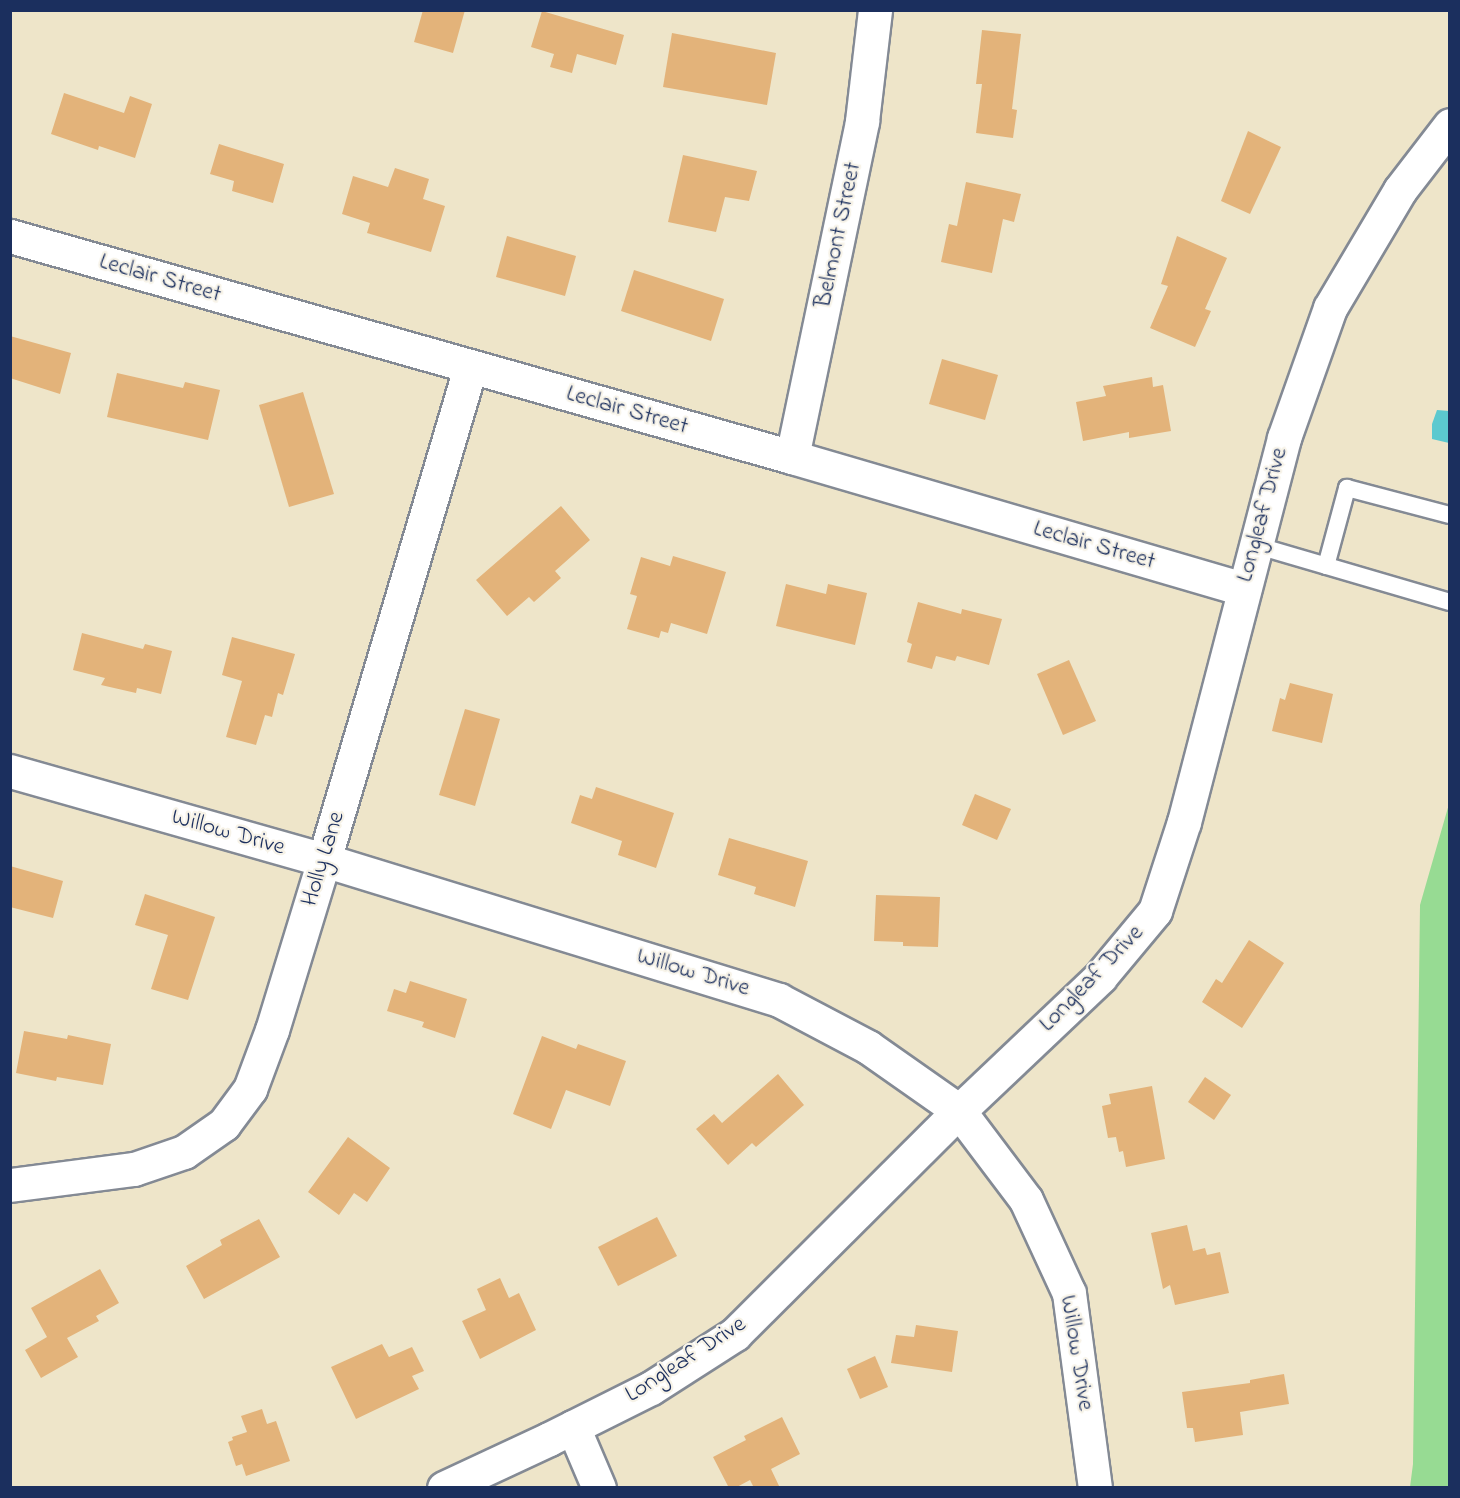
<!DOCTYPE html>
<style>
body{margin:0}
#map{position:relative;width:1460px;height:1498px;overflow:hidden;background:#eee5c9;font-family:"Indie Flower",sans-serif}
div>[style]{position:absolute}
.green>*{inset:0;background:#97db93}
.water>*{inset:0;background:#5cc9cf}
.building>*{inset:0;background:#e3b37a}
.roads{filter:drop-shadow(2px 0 #848a94) drop-shadow(-2px 0 #848a94) drop-shadow(0 2px #848a94) drop-shadow(0 -2px #848a94)}
.service>*{height:16px;margin:-8px;padding:0 8px;transform-origin:8px;border-radius:8px;background:#fff}
.minor>*{height:33px;margin:-16.5px;padding:0 16.5px;transform-origin:16.5px;border-radius:16.5px;background:#fff}
span{translate:-50% -50%;white-space:nowrap;text-align:center;line-height:1.15;-webkit-text-stroke:4.5px #f7f3e8;paint-order:stroke}
.street-label{font-size:24px;color:#1b2f5e}
.frame{position:absolute;inset:0;border:12px solid #1b2f5e;pointer-events:none}
</style>
<div id="map">
<div class="green">
<div style="clip-path:polygon(1449px 804px,1449px 1487px,1410px 1487px,1413px 1464px,1420px 905px)"></div>
</div>
<div class="water">
<div style="clip-path:polygon(1437px 410px,1449px 411px,1449px 443px,1432px 439px,1432px 424px)"></div>
</div>
<div class="building">
<div style="clip-path:polygon(423px 10px,465px 10px,453px 53px,414px 42px)"></div>
<div style="clip-path:polygon(542px 11px,624px 35px,616px 65px,577px 54px,572px 73px,550px 67px,554px 54px,531px 47px)"></div>
<div style="clip-path:polygon(982px 30px,1021px 34px,1012px 109px,1017px 110px,1013px 138px,976px 133px,982px 84px,976px 84px)"></div>
<div style="clip-path:polygon(672px 33px,776px 53px,767px 105px,663px 87px)"></div>
<div style="clip-path:polygon(64px 93px,124px 113px,130px 96px,152px 104px,135px 158px,99px 146px,98px 150px,51px 134px)"></div>
<div style="clip-path:polygon(1248px 131px,1281px 147px,1250px 214px,1221px 201px)"></div>
<div style="clip-path:polygon(219px 144px,284px 164px,273px 203px,232px 191px,234px 181px,210px 174px)"></div>
<div style="clip-path:polygon(683px 155px,757px 171px,749px 201px,725px 197px,716px 232px,668px 222px)"></div>
<div style="clip-path:polygon(395px 168px,429px 179px,423px 199px,445px 206px,431px 252px,367px 233px,370px 223px,342px 214px,353px 176px,388px 187px)"></div>
<div style="clip-path:polygon(966px 182px,1021px 194px,1014px 222px,1003px 219px,992px 273px,941px 262px,949px 224px,957px 226px)"></div>
<div style="clip-path:polygon(507px 236px,576px 256px,565px 296px,496px 277px)"></div>
<div style="clip-path:polygon(1177px 236px,1227px 258px,1205px 309px,1211px 311px,1195px 347px,1150px 328px,1168px 286px,1161px 284px)"></div>
<div style="clip-path:polygon(634px 270px,724px 299px,711px 341px,621px 311px)"></div>
<div style="clip-path:polygon(10px 336px,71px 353px,60px 394px,10px 378px)"></div>
<div style="clip-path:polygon(942px 359px,998px 375px,985px 420px,929px 404px)"></div>
<div style="clip-path:polygon(117px 373px,183px 388px,185px 382px,220px 390px,208px 440px,107px 417px)"></div>
<div style="clip-path:polygon(1152px 377px,1153px 387px,1163px 385px,1171px 431px,1129px 438px,1129px 432px,1083px 441px,1076px 402px,1106px 396px,1103px 386px)"></div>
<div style="clip-path:polygon(303px 392px,334px 494px,289px 507px,259px 405px)"></div>
<div style="clip-path:polygon(561px 506px,590px 540px,555px 571px,561px 578px,534px 602px,529px 597px,507px 616px,476px 580px)"></div>
<div style="clip-path:polygon(673px 556px,726px 572px,707px 634px,671px 623px,668px 633px,661px 631px,659px 638px,627px 629px,637px 596px,630px 594px,641px 557px,670px 566px)"></div>
<div style="clip-path:polygon(786px 584px,826px 594px,828px 584px,867px 593px,855px 645px,776px 626px)"></div>
<div style="clip-path:polygon(918px 602px,961px 614px,962px 609px,1002px 619px,989px 665px,957px 656px,955px 661px,936px 656px,932px 669px,907px 662px,912px 644px,907px 642px)"></div>
<div style="clip-path:polygon(82px 633px,143px 649px,145px 644px,172px 651px,161px 694px,137px 688px,136px 693px,101px 685px,105px 678px,73px 670px)"></div>
<div style="clip-path:polygon(232px 637px,295px 654px,283px 695px,278px 693px,272px 717px,265px 715px,256px 745px,226px 737px,242px 681px,222px 675px)"></div>
<div style="clip-path:polygon(1069px 660px,1096px 721px,1063px 735px,1037px 674px)"></div>
<div style="clip-path:polygon(1290px 683px,1333px 694px,1322px 743px,1272px 731px,1280px 698px,1285px 700px)"></div>
<div style="clip-path:polygon(465px 709px,500px 719px,475px 806px,439px 795px)"></div>
<div style="clip-path:polygon(596px 787px,674px 813px,656px 868px,618px 855px,622px 841px,571px 823px,580px 795px,592px 799px)"></div>
<div style="clip-path:polygon(975px 794px,1011px 809px,997px 840px,962px 825px)"></div>
<div style="clip-path:polygon(729px 838px,808px 861px,795px 907px,754px 894px,756px 887px,718px 875px)"></div>
<div style="clip-path:polygon(10px 866px,63px 881px,53px 918px,10px 907px)"></div>
<div style="clip-path:polygon(145px 894px,215px 917px,188px 1000px,151px 989px,168px 935px,135px 925px)"></div>
<div style="clip-path:polygon(876px 895px,940px 897px,938px 947px,903px 946px,903px 942px,874px 941px)"></div>
<div style="clip-path:polygon(1249px 940px,1284px 963px,1242px 1028px,1202px 1002px,1216px 979px,1222px 983px)"></div>
<div style="clip-path:polygon(410px 981px,467px 999px,455px 1038px,422px 1027px,424px 1022px,387px 1011px,394px 989px,406px 993px)"></div>
<div style="clip-path:polygon(24px 1031px,67px 1039px,68px 1035px,111px 1044px,103px 1085px,57px 1077px,56px 1081px,16px 1073px)"></div>
<div style="clip-path:polygon(542px 1036px,576px 1049px,578px 1044px,626px 1061px,610px 1106px,566px 1090px,551px 1129px,513px 1114px)"></div>
<div style="clip-path:polygon(778px 1074px,804px 1105px,756px 1147px,752px 1143px,728px 1165px,696px 1129px,714px 1114px,722px 1123px)"></div>
<div style="clip-path:polygon(1205px 1077px,1231px 1095px,1214px 1120px,1188px 1102px)"></div>
<div style="clip-path:polygon(1152px 1086px,1165px 1159px,1126px 1167px,1123px 1151px,1119px 1152px,1116px 1137px,1108px 1138px,1102px 1106px,1111px 1104px,1109px 1094px)"></div>
<div style="clip-path:polygon(348px 1137px,390px 1168px,367px 1202px,354px 1193px,339px 1215px,308px 1192px)"></div>
<div style="clip-path:polygon(657px 1217px,677px 1256px,618px 1286px,598px 1247px)"></div>
<div style="clip-path:polygon(259px 1219px,280px 1257px,204px 1299px,186px 1266px,222px 1245px,220px 1240px)"></div>
<div style="clip-path:polygon(1187px 1225px,1193px 1251px,1205px 1248px,1207px 1255px,1220px 1252px,1229px 1293px,1175px 1305px,1170px 1285px,1163px 1289px,1151px 1233px)"></div>
<div style="clip-path:polygon(100px 1269px,119px 1303px,96px 1316px,99px 1321px,67px 1338px,78px 1357px,41px 1378px,25px 1350px,47px 1337px,31px 1308px)"></div>
<div style="clip-path:polygon(500px 1278px,509px 1298px,519px 1293px,536px 1330px,480px 1359px,462px 1321px,486px 1310px,477px 1289px)"></div>
<div style="clip-path:polygon(916px 1325px,958px 1331px,952px 1372px,891px 1363px,896px 1335px,914px 1337px)"></div>
<div style="clip-path:polygon(382px 1344px,389px 1357px,412px 1347px,424px 1371px,412px 1376px,419px 1389px,356px 1419px,331px 1367px)"></div>
<div style="clip-path:polygon(875px 1356px,888px 1387px,860px 1399px,847px 1369px)"></div>
<div style="clip-path:polygon(1284px 1374px,1289px 1404px,1240px 1412px,1243px 1435px,1195px 1442px,1193px 1428px,1187px 1428px,1182px 1392px,1250px 1383px,1250px 1380px)"></div>
<div style="clip-path:polygon(262px 1409px,267px 1424px,276px 1421px,290px 1461px,246px 1476px,242px 1464px,236px 1466px,228px 1442px,233px 1440px,232px 1437px,247px 1432px,241px 1416px)"></div>
<div style="clip-path:polygon(782px 1417px,800px 1454px,771px 1469px,780px 1488px,754px 1488px,750px 1480px,735px 1488px,729px 1488px,713px 1457px,746px 1440px,744px 1436px)"></div>
</div>
<div class="roads">
<div class="service">
<div style="left:1255px;top:545px;width:203px;rotate:16.3deg"></div>
<div style="left:1326px;top:566px;width:81px;rotate:-74.9deg"></div>
<div style="left:1347px;top:488px;width:106px;rotate:14.7deg"></div>
</div>
<div class="minor">
<div style="left:10px;top:236px;width:813px;rotate:15.78deg"></div>
<div style="left:792px;top:457px;width:471px;rotate:16.3deg"></div>
<div style="left:792px;top:457px;width:343px;rotate:-78.2deg"></div>
<div style="left:862px;top:121px;width:112px;rotate:-83.3deg"></div>
<div style="left:10px;top:771px;width:326px;rotate:15.8deg"></div>
<div style="left:324px;top:860px;width:476px;rotate:17.1deg"></div>
<div style="left:779px;top:1000px;width:101px;rotate:27.8deg"></div>
<div style="left:868px;top:1047px;width:111px;rotate:35.1deg"></div>
<div style="left:959px;top:1111px;width:111px;rotate:53deg"></div>
<div style="left:1026px;top:1200px;width:102px;rotate:65.2deg"></div>
<div style="left:1069px;top:1293px;width:197px;rotate:82.4deg"></div>
<div style="left:10px;top:1185px;width:125px;rotate:-7.4deg"></div>
<div style="left:134px;top:1169px;width:53px;rotate:-18.8deg"></div>
<div style="left:184px;top:1152px;width:49px;rotate:-35deg"></div>
<div style="left:224px;top:1124px;width:44px;rotate:-53.4deg"></div>
<div style="left:250px;top:1089px;width:63px;rotate:-69.6deg"></div>
<div style="left:272px;top:1030px;width:178px;rotate:-73deg"></div>
<div style="left:324px;top:860px;width:513px;rotate:-73.47deg"></div>
<div style="left:573px;top:1427px;width:66px;rotate:66.9deg"></div>
<div style="left:444px;top:1488px;width:116px;rotate:-25deg"></div>
<div style="left:549px;top:1439px;width:114px;rotate:-26.6deg"></div>
<div style="left:651px;top:1388px;width:100px;rotate:-32.7deg"></div>
<div style="left:735px;top:1334px;width:316px;rotate:-44.9deg"></div>
<div style="left:959px;top:1111px;width:195px;rotate:-43.5deg"></div>
<div style="left:1100px;top:977px;width:86px;rotate:-50.2deg"></div>
<div style="left:1155px;top:911px;width:94px;rotate:-72deg"></div>
<div style="left:1184px;top:822px;width:397px;rotate:-75.4deg"></div>
<div style="left:1284px;top:438px;width:138px;rotate:-70.5deg"></div>
<div style="left:1330px;top:308px;width:137px;rotate:-59.3deg"></div>
<div style="left:1400px;top:190px;width:82px;rotate:-52.4deg"></div>
</div>
</div>
<div class="street-label">
<span style="left:839px;top:235px;rotate:-78deg">Belmont Street</span>
<span style="left:160px;top:279px;rotate:16deg">Leclair Street</span>
<span style="left:627px;top:411px;rotate:16deg">Leclair Street</span>
<span style="left:1263px;top:515px;rotate:-75deg">Longleaf Drive</span>
<span style="left:1094px;top:546px;rotate:16deg">Leclair Street</span>
<span style="left:228px;top:833px;rotate:16deg">Willow Drive</span>
<span style="left:324px;top:859px;rotate:-73deg">Holly Lane</span>
<span style="left:693px;top:973px;rotate:17deg">Willow Drive</span>
<span style="left:1092px;top:979px;rotate:-46deg">Longleaf Drive</span>
<span style="left:1076px;top:1353px;rotate:81deg">Willow Drive</span>
<span style="left:686px;top:1360px;rotate:-33deg">Longleaf Drive</span>
</div>
<div class="frame"></div>
</div>
